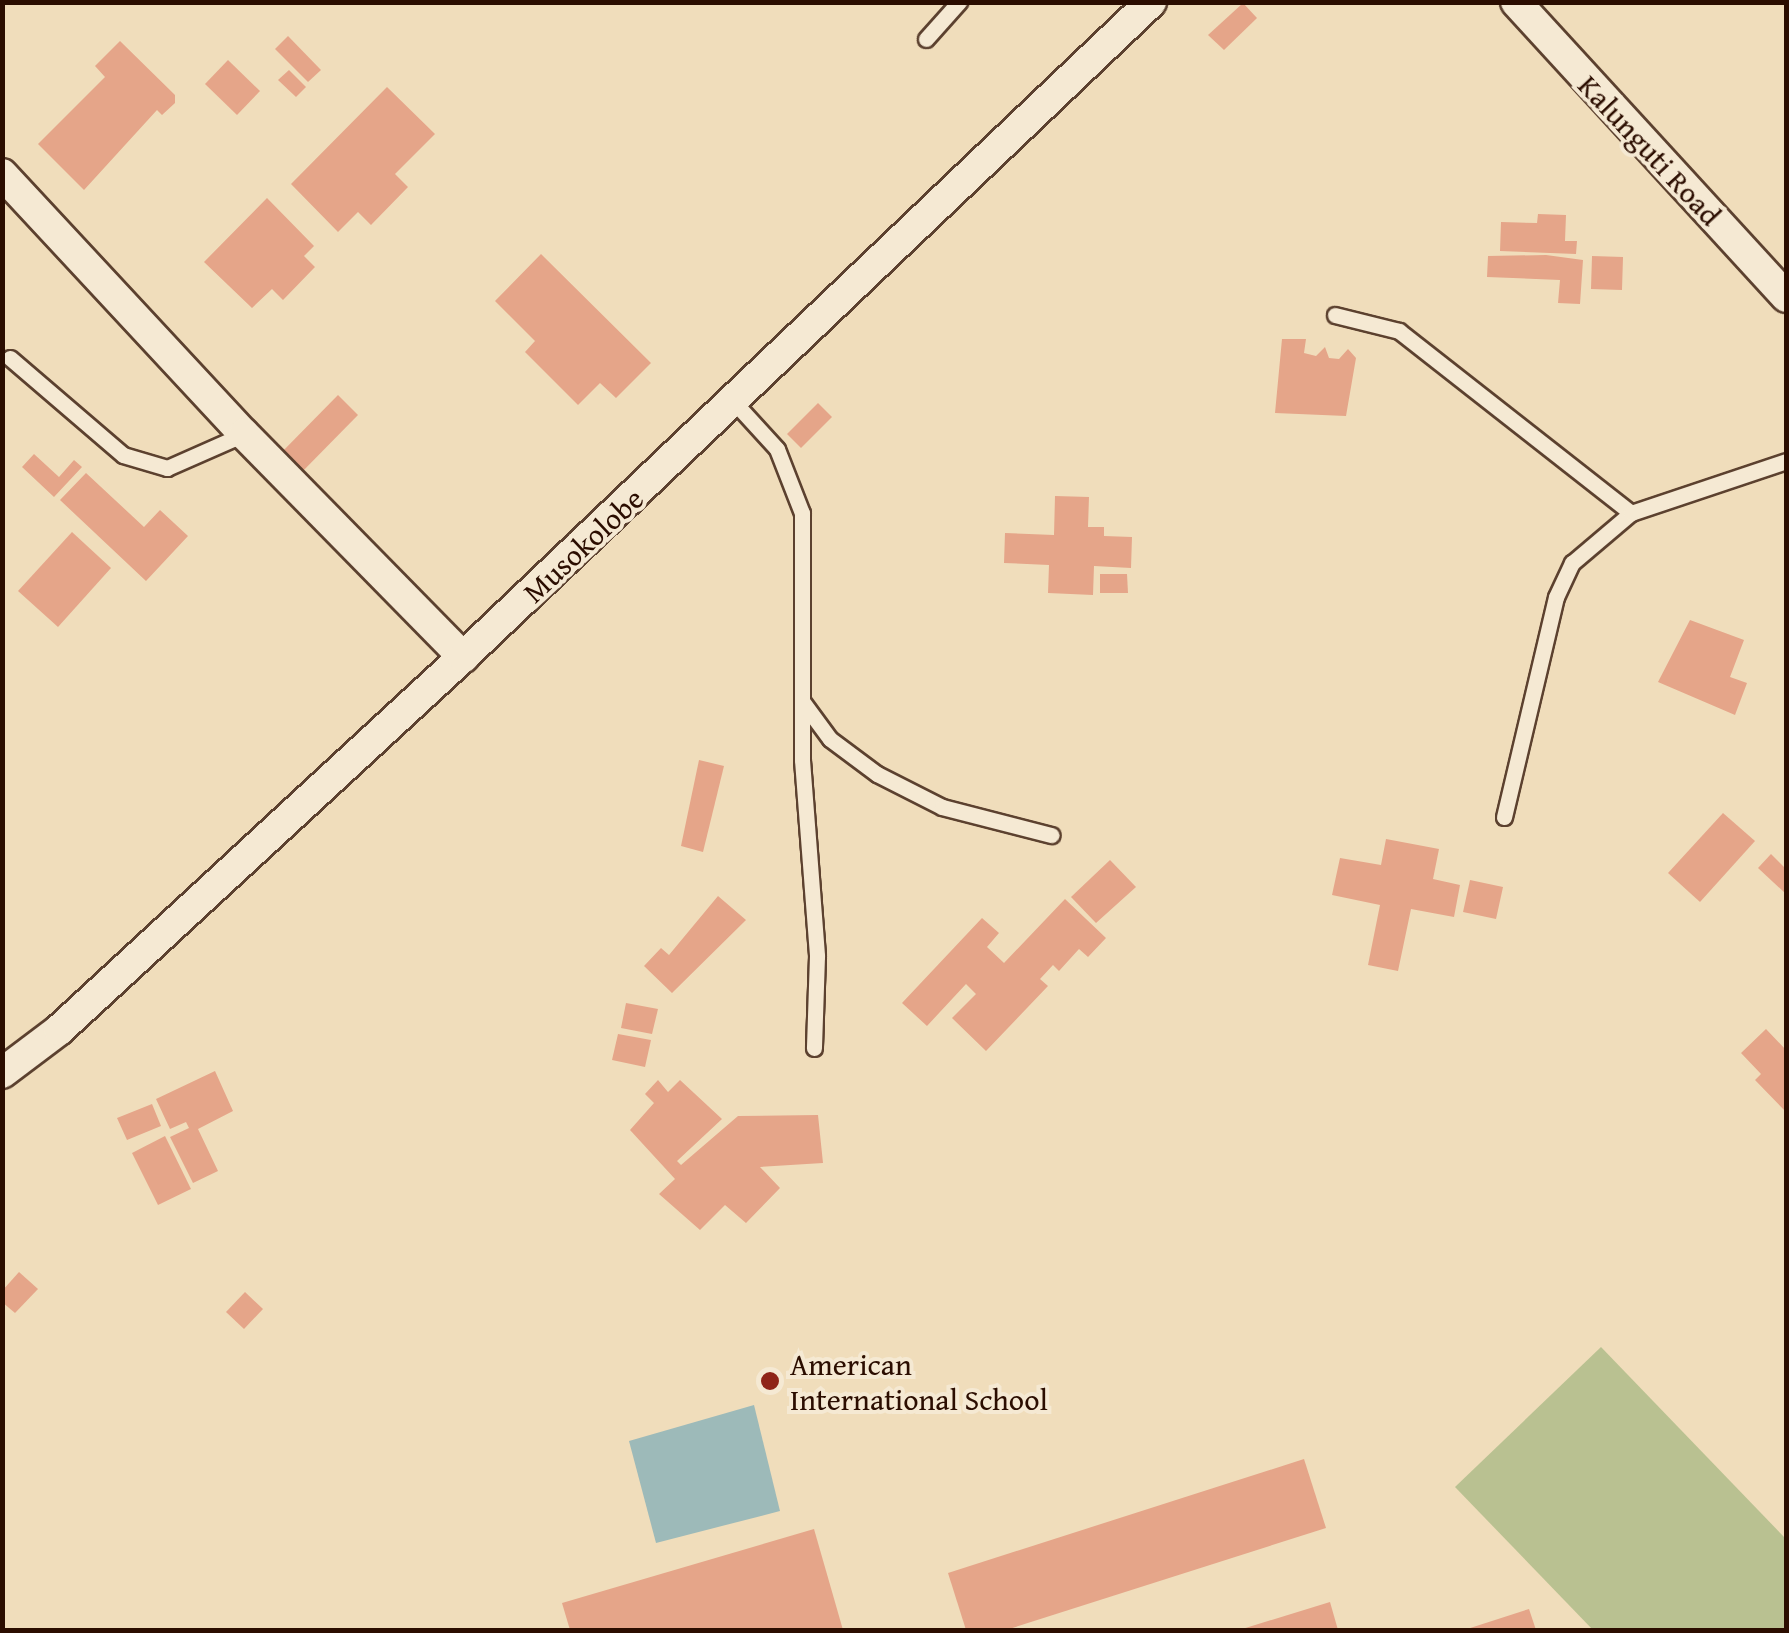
<!DOCTYPE html>
<style>
body{margin:0}
#map{position:relative;width:1789px;height:1633px;overflow:hidden;background:#f0ddbb;font-family:"Gentium Book Plus",serif}
div>[style]{position:absolute}
.green>*{inset:0;background:#b9c191}
.water>*{inset:0;background:#9dbab9}
.building>*{inset:0;background:#e5a589}
.roads{filter:drop-shadow(2px 0 #5c412f) drop-shadow(-2px 0 #5c412f) drop-shadow(0 2px #5c412f) drop-shadow(0 -2px #5c412f)}
.service>*{height:15px;margin:-7.5px;padding:0 7.5px;transform-origin:7.5px;border-radius:7.5px;background:#f5e9d3}
.minor>*{height:30px;margin:-15px;padding:0 15px;transform-origin:15px;border-radius:15px;background:#f5e9d3}
.dots>*{width:28px;height:28px;translate:-50% -50%;box-sizing:border-box;border:5px solid #f5e9d3;border-radius:50%}
span{translate:-50% -50%;white-space:nowrap;text-align:center;line-height:1.15;-webkit-text-stroke:8px #f5e9d3;paint-order:stroke}
.street-label{font-size:30px;color:#2b0d00}
.poi-label{font-size:30px;color:#2b0d00}
.left{translate:0 -50%;text-align:left}
.frame{position:absolute;inset:0;border:5px solid #2b0d00;pointer-events:none}
</style>
<div id="map">
<div class="green">
<div style="clip-path:polygon(1601px 1347px,1786px 1539px,1786px 1630px,1593px 1630px,1455px 1487px)"></div>
</div>
<div class="water">
<div style="clip-path:polygon(754px 1405px,780px 1511px,656px 1543px,629px 1441px)"></div>
</div>
<div class="building">
<div style="clip-path:polygon(1243px 3px,1257px 18px,1224px 50px,1208px 35px)"></div>
<div style="clip-path:polygon(288px 36px,321px 70px,308px 82px,275px 49px)"></div>
<div style="clip-path:polygon(120px 41px,175px 95px,175px 103px,162px 115px,157px 110px,84px 190px,38px 144px,105px 77px,95px 66px)"></div>
<div style="clip-path:polygon(228px 60px,260px 91px,237px 115px,205px 84px)"></div>
<div style="clip-path:polygon(289px 70px,306px 87px,296px 97px,278px 80px)"></div>
<div style="clip-path:polygon(387px 87px,435px 134px,395px 174px,408px 187px,371px 225px,358px 212px,338px 232px,291px 184px)"></div>
<div style="clip-path:polygon(267px 198px,314px 246px,304px 256px,315px 267px,283px 300px,272px 289px,252px 308px,204px 262px)"></div>
<div style="clip-path:polygon(1538px 214px,1566px 215px,1565px 241px,1577px 241px,1576px 254px,1500px 251px,1501px 222px,1537px 223px)"></div>
<div style="clip-path:polygon(541px 254px,651px 363px,616px 398px,600px 383px,578px 405px,525px 352px,535px 341px,495px 301px)"></div>
<div style="clip-path:polygon(1546px 255px,1583px 260px,1580px 304px,1558px 303px,1560px 280px,1487px 277px,1488px 256px)"></div>
<div style="clip-path:polygon(1592px 256px,1623px 257px,1622px 290px,1591px 289px)"></div>
<div style="clip-path:polygon(1282px 339px,1306px 339px,1304px 353px,1316px 356px,1325px 347px,1329px 358px,1339px 359px,1348px 349px,1356px 358px,1346px 416px,1275px 413px)"></div>
<div style="clip-path:polygon(338px 395px,358px 415px,298px 476px,278px 456px)"></div>
<div style="clip-path:polygon(818px 403px,832px 417px,801px 448px,787px 434px)"></div>
<div style="clip-path:polygon(34px 454px,59px 477px,74px 460px,82px 467px,54px 497px,22px 467px)"></div>
<div style="clip-path:polygon(86px 473px,144px 527px,160px 510px,188px 536px,146px 581px,60px 500px)"></div>
<div style="clip-path:polygon(1055px 496px,1089px 497px,1088px 527px,1104px 527px,1104px 536px,1132px 537px,1131px 568px,1094px 566px,1093px 595px,1048px 593px,1049px 565px,1004px 563px,1005px 533px,1054px 535px)"></div>
<div style="clip-path:polygon(72px 532px,111px 568px,58px 627px,18px 591px)"></div>
<div style="clip-path:polygon(1100px 574px,1127px 574px,1128px 593px,1100px 593px)"></div>
<div style="clip-path:polygon(1690px 620px,1744px 640px,1730px 677px,1747px 683px,1735px 715px,1658px 682px)"></div>
<div style="clip-path:polygon(699px 760px,724px 766px,703px 852px,681px 846px)"></div>
<div style="clip-path:polygon(1723px 813px,1755px 841px,1700px 902px,1668px 873px)"></div>
<div style="clip-path:polygon(1386px 839px,1439px 849px,1433px 879px,1460px 885px,1454px 917px,1411px 909px,1398px 971px,1368px 965px,1380px 905px,1332px 895px,1340px 858px,1381px 865px)"></div>
<div style="clip-path:polygon(1771px 854px,1786px 869px,1786px 894px,1758px 868px)"></div>
<div style="clip-path:polygon(1110px 860px,1136px 887px,1096px 923px,1071px 897px)"></div>
<div style="clip-path:polygon(1470px 880px,1503px 887px,1496px 919px,1463px 912px)"></div>
<div style="clip-path:polygon(718px 896px,746px 920px,672px 993px,644px 966px,661px 948px,669px 955px)"></div>
<div style="clip-path:polygon(1065px 899px,1106px 938px,1088px 957px,1079px 949px,1059px 971px,1053px 965px,1040px 979px,1048px 986px,986px 1051px,952px 1018px,976px 994px,966px 984px,927px 1026px,902px 1003px,982px 918px,999px 933px,987px 947px,1004px 963px)"></div>
<div style="clip-path:polygon(626px 1003px,658px 1009px,652px 1034px,621px 1028px)"></div>
<div style="clip-path:polygon(1766px 1029px,1786px 1050px,1786px 1112px,1755px 1080px,1761px 1074px,1741px 1053px)"></div>
<div style="clip-path:polygon(618px 1034px,651px 1040px,645px 1067px,612px 1060px)"></div>
<div style="clip-path:polygon(215px 1071px,233px 1111px,198px 1129px,218px 1171px,193px 1183px,170px 1137px,189px 1128px,186px 1122px,170px 1129px,156px 1099px)"></div>
<div style="clip-path:polygon(658px 1080px,668px 1092px,680px 1080px,722px 1119px,677px 1161px,681px 1165px,738px 1116px,818px 1115px,823px 1163px,760px 1167px,780px 1188px,746px 1223px,725px 1205px,700px 1230px,659px 1194px,675px 1179px,630px 1130px,654px 1103px,645px 1094px)"></div>
<div style="clip-path:polygon(152px 1104px,161px 1126px,127px 1140px,117px 1118px)"></div>
<div style="clip-path:polygon(165px 1136px,191px 1189px,158px 1205px,132px 1153px)"></div>
<div style="clip-path:polygon(19px 1272px,38px 1289px,15px 1313px,2px 1302px,2px 1291px)"></div>
<div style="clip-path:polygon(245px 1292px,263px 1309px,244px 1329px,226px 1312px)"></div>
<div style="clip-path:polygon(1304px 1459px,1326px 1528px,1006px 1630px,966px 1630px,948px 1573px)"></div>
<div style="clip-path:polygon(814px 1529px,843px 1630px,570px 1630px,562px 1603px)"></div>
<div style="clip-path:polygon(1330px 1602px,1338px 1630px,1239px 1630px)"></div>
<div style="clip-path:polygon(1529px 1609px,1536px 1630px,1464px 1630px)"></div>
</div>
<div class="roads">
<div class="service">
<div style="left:926px;top:39px;width:50px;rotate:-48.3deg"></div>
<div style="left:1335px;top:315px;width:66px;rotate:14deg"></div>
<div style="left:1399px;top:331px;width:295px;rotate:38.1deg"></div>
<div style="left:10px;top:358px;width:149px;rotate:40.6deg"></div>
<div style="left:123px;top:455px;width:46px;rotate:16.5deg"></div>
<div style="left:167px;top:468px;width:84px;rotate:-23.8deg"></div>
<div style="left:735px;top:403px;width:62px;rotate:47.6deg"></div>
<div style="left:777px;top:449px;width:69px;rotate:68.7deg"></div>
<div style="left:802px;top:513px;width:247px;rotate:90deg"></div>
<div style="left:802px;top:760px;width:197px;rotate:85.6deg"></div>
<div style="left:817px;top:956px;width:92px;rotate:91.9deg"></div>
<div style="left:802px;top:701px;width:47px;rotate:53.6deg"></div>
<div style="left:830px;top:739px;width:59px;rotate:36.7deg"></div>
<div style="left:877px;top:774px;width:73px;rotate:26.9deg"></div>
<div style="left:942px;top:807px;width:113px;rotate:14.4deg"></div>
<div style="left:1504px;top:817px;width:226px;rotate:-76.7deg"></div>
<div style="left:1556px;top:597px;width:38px;rotate:-65deg"></div>
<div style="left:1572px;top:563px;width:77px;rotate:-40.3deg"></div>
<div style="left:1631px;top:513px;width:163px;rotate:-18.5deg"></div>
</div>
<div class="minor">
<div style="left:1516px;top:2px;width:400px;rotate:47.5deg"></div>
<div style="left:2px;top:174px;width:355px;rotate:47.1deg"></div>
<div style="left:244px;top:434px;width:313px;rotate:45.5deg"></div>
<div style="left:2px;top:1073px;width:71px;rotate:-37deg"></div>
<div style="left:59px;top:1030px;width:550px;rotate:-42.72deg"></div>
<div style="left:463px;top:657px;width:950px;rotate:-43.59deg"></div>
</div>
</div>
<div class="dots">
<div style="left:770px;top:1381px;background:#8f2418"></div>
</div>
<div class="street-label">
<span style="left:1650px;top:150px;rotate:47deg">Kalunguti Road</span>
<span style="left:583px;top:545px;rotate:-43deg">Musokolobe</span>
</div>
<div class="poi-label">
<span class="left" style="left:790px;top:1381px">American<br>International School</span>
</div>
<div class="frame"></div>
</div>
